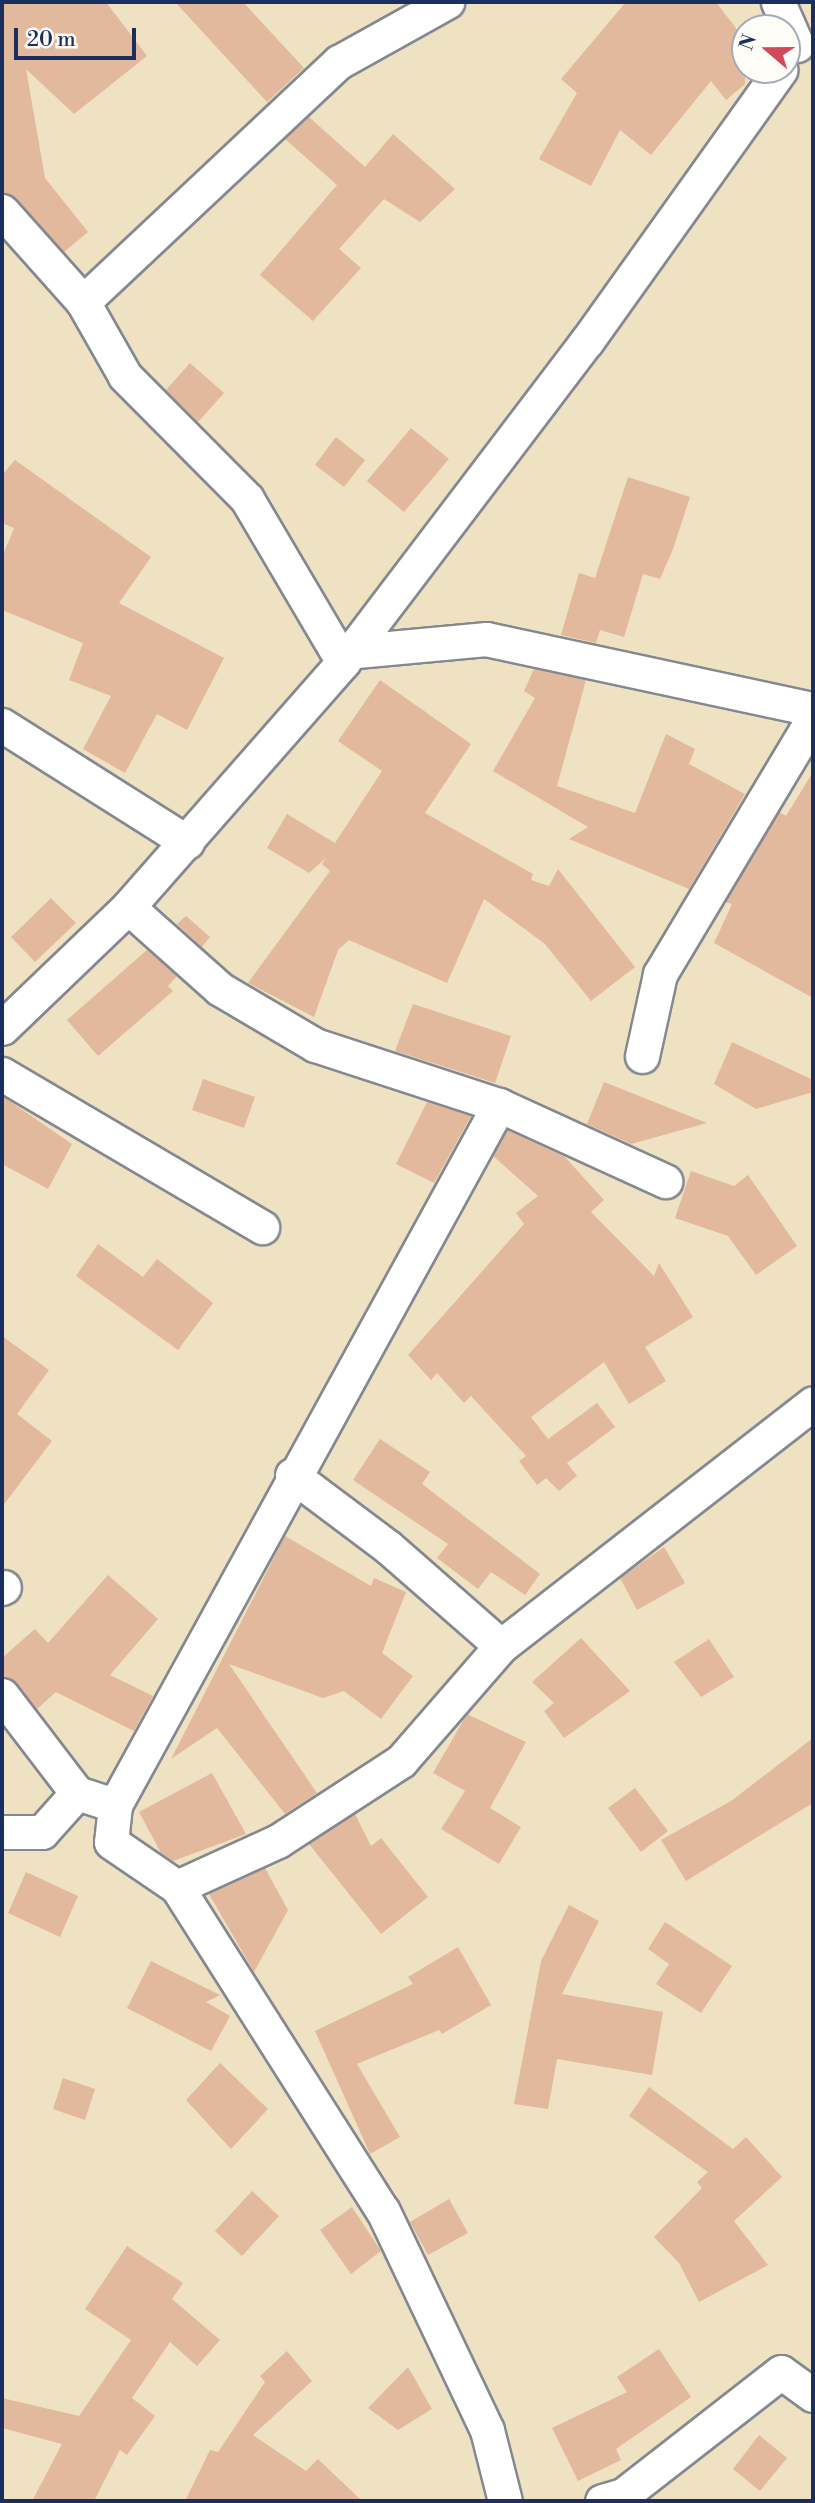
<!DOCTYPE html>
<style>
body{margin:0}
#map{position:relative;width:815px;height:2503px;overflow:hidden;background:#eee2c2;font-family:"Libre Bodoni",serif}
div>[style]{position:absolute}
.building>*{inset:0;background:#e2b99c}
.roads{filter:drop-shadow(2px 0 #848890) drop-shadow(-2px 0 #848890) drop-shadow(0 2px #848890) drop-shadow(0 -2px #848890)}
.street>*{height:33px;margin:-16.5px;padding:0 16.5px;transform-origin:16.5px;border-radius:16.5px;background:#fff}
span{translate:-50% -50%;white-space:nowrap;text-align:center;line-height:1.15;-webkit-text-stroke:5px #fdfcf7;paint-order:stroke}
.frame{position:absolute;inset:0;border:4px solid #1b2f5e;pointer-events:none}
.north{position:absolute;left:731px;top:14px;width:70px;height:70px;box-sizing:border-box;background:#fdfcf7;border:2px solid #a3aaba;border-radius:50%;rotate:290deg;font-size:19px;font-weight:700;line-height:28px;text-align:center;color:#1b2f5e}
.north::after{content:'';display:block;margin:auto;width:24px;height:32px;background:#d1495b;clip-path:polygon(50% 0,100% 100%,50% 72%,0 100%)}
.scale{position:absolute;left:14px;top:28px;width:122px;height:32px;box-sizing:border-box;border:4px solid #1b2f5e;border-top:0;padding-left:9px;font-size:21px;line-height:24px;white-space:nowrap;color:#1b2f5e;-webkit-text-stroke:5px #fdfcf7;paint-order:stroke}
</style>
<div id="map">
<div class="building">
<div style="clip-path:polygon(2px 2px,106px 2px,147px 56px,74px 114px,26px 69px,45px 178px,88px 232px,64px 252px,16px 198px,2px 192px)"></div>
<div style="clip-path:polygon(175px 2px,243px 2px,304px 68px,267px 102px)"></div>
<div style="clip-path:polygon(626px 2px,716px 2px,745px 40px,745px 84px,726px 100px,711px 81px,651px 155px,620px 130px,591px 186px,539px 159px,577px 93px,561px 79px)"></div>
<div style="clip-path:polygon(309px 117px,365px 167px,393px 134px,455px 189px,420px 222px,384px 199px,339px 249px,361px 268px,313px 321px,260px 275px,337px 185px,285px 139px)"></div>
<div style="clip-path:polygon(190px 363px,224px 393px,198px 422px,166px 390px)"></div>
<div style="clip-path:polygon(411px 428px,449px 459px,404px 512px,367px 481px)"></div>
<div style="clip-path:polygon(336px 437px,365px 460px,344px 487px,315px 465px)"></div>
<div style="clip-path:polygon(15px 460px,151px 557px,119px 603px,224px 658px,187px 730px,157px 714px,125px 773px,83px 749px,111px 696px,69px 680px,83px 643px,2px 610px,2px 557px,14px 528px,2px 523px,2px 475px)"></div>
<div style="clip-path:polygon(628px 477px,690px 497px,673px 549px,660px 579px,643px 574px,624px 637px,600px 630px,596px 643px,561px 635px,579px 573px,595px 578px)"></div>
<div style="clip-path:polygon(534px 669px,586px 680px,557px 786px,635px 813px,666px 734px,695px 749px,689px 764px,745px 794px,689px 889px,569px 839px,588px 827px,493px 771px,535px 698px,524px 691px)"></div>
<div style="clip-path:polygon(380px 680px,471px 744px,425px 813px,533px 874px,531px 880px,549px 886px,558px 869px,635px 967px,591px 1001px,545px 944px,484px 899px,447px 983px,349px 940px,338px 950px,314px 1017px,248px 983px,330px 871px,322px 864px,326px 858px,309px 873px,267px 848px,287px 814px,335px 843px,382px 771px,338px 741px)"></div>
<div style="clip-path:polygon(813px 772px,813px 998px,714px 943px,732px 904px,725px 902px,779px 812px,786px 816px)"></div>
<div style="clip-path:polygon(51px 898px,76px 923px,35px 962px,11px 937px)"></div>
<div style="clip-path:polygon(186px 916px,210px 937px,202px 947px,177px 924px)"></div>
<div style="clip-path:polygon(147px 950px,177px 976px,168px 986px,173px 991px,98px 1056px,67px 1020px)"></div>
<div style="clip-path:polygon(413px 1004px,511px 1036px,495px 1083px,395px 1051px)"></div>
<div style="clip-path:polygon(732px 1042px,813px 1080px,813px 1092px,756px 1109px,714px 1084px)"></div>
<div style="clip-path:polygon(203px 1079px,255px 1097px,244px 1128px,192px 1110px)"></div>
<div style="clip-path:polygon(604px 1082px,707px 1123px,631px 1144px,587px 1124px)"></div>
<div style="clip-path:polygon(2px 1096px,72px 1144px,48px 1189px,2px 1164px)"></div>
<div style="clip-path:polygon(427px 1102px,471px 1116px,434px 1183px,396px 1164px)"></div>
<div style="clip-path:polygon(507px 1130px,565px 1157px,604px 1200px,591px 1212px,654px 1276px,659px 1263px,693px 1317px,645px 1347px,666px 1381px,629px 1404px,604px 1362px,531px 1417px,548px 1439px,597px 1403px,615px 1427px,567px 1463px,577px 1476px,559px 1491px,546px 1478px,537px 1485px,519px 1461px,526px 1456px,471px 1396px,464px 1403px,437px 1373px,431px 1380px,408px 1355px,524px 1224px,516px 1213px,538px 1196px,493px 1156px)"></div>
<div style="clip-path:polygon(691px 1171px,734px 1186px,748px 1175px,797px 1246px,756px 1275px,728px 1236px,675px 1218px)"></div>
<div style="clip-path:polygon(98px 1244px,143px 1277px,157px 1259px,213px 1303px,178px 1350px,76px 1276px)"></div>
<div style="clip-path:polygon(2px 1336px,49px 1370px,17px 1414px,52px 1441px,2px 1507px)"></div>
<div style="clip-path:polygon(380px 1439px,430px 1472px,422px 1484px,540px 1574px,525px 1595px,491px 1572px,478px 1589px,437px 1558px,448px 1544px,353px 1480px)"></div>
<div style="clip-path:polygon(285px 1536px,371px 1586px,374px 1578px,406px 1592px,382px 1653px,413px 1676px,381px 1719px,344px 1691px,323px 1698px,229px 1664px,317px 1793px,285px 1814px,217px 1728px,171px 1759px)"></div>
<div style="clip-path:polygon(664px 1547px,685px 1583px,637px 1610px,620px 1578px)"></div>
<div style="clip-path:polygon(108px 1575px,158px 1619px,110px 1675px,153px 1696px,134px 1731px,56px 1692px,37px 1709px,17px 1683px,2px 1676px,2px 1658px,35px 1629px,48px 1643px)"></div>
<div style="clip-path:polygon(581px 1638px,630px 1691px,564px 1738px,544px 1711px,554px 1703px,532px 1682px)"></div>
<div style="clip-path:polygon(709px 1639px,734px 1677px,701px 1697px,674px 1662px)"></div>
<div style="clip-path:polygon(467px 1714px,526px 1742px,490px 1808px,521px 1827px,499px 1864px,441px 1829px,465px 1791px,433px 1773px)"></div>
<div style="clip-path:polygon(813px 1738px,813px 1803px,686px 1881px,661px 1840px,731px 1801px)"></div>
<div style="clip-path:polygon(212px 1773px,246px 1834px,173px 1861px,161px 1853px,139px 1812px)"></div>
<div style="clip-path:polygon(635px 1788px,668px 1831px,641px 1852px,608px 1808px)"></div>
<div style="clip-path:polygon(355px 1814px,371px 1846px,381px 1838px,428px 1897px,381px 1934px,309px 1844px)"></div>
<div style="clip-path:polygon(265px 1868px,288px 1910px,254px 1972px,209px 1894px)"></div>
<div style="clip-path:polygon(26px 1872px,78px 1896px,60px 1937px,8px 1913px)"></div>
<div style="clip-path:polygon(569px 1905px,599px 1921px,562px 1994px,663px 2012px,652px 2075px,557px 2059px,548px 2109px,514px 2104px,541px 1961px)"></div>
<div style="clip-path:polygon(665px 1922px,732px 1966px,701px 2013px,656px 1984px,669px 1964px,648px 1949px)"></div>
<div style="clip-path:polygon(458px 1947px,491px 2005px,442px 2034px,439px 2030px,357px 2064px,400px 2137px,370px 2154px,315px 2031px,413px 1984px,408px 1977px)"></div>
<div style="clip-path:polygon(151px 1961px,220px 1995px,206px 2002px,230px 2016px,211px 2051px,127px 2008px)"></div>
<div style="clip-path:polygon(220px 2063px,268px 2109px,231px 2149px,186px 2100px)"></div>
<div style="clip-path:polygon(63px 2078px,95px 2089px,85px 2120px,53px 2109px)"></div>
<div style="clip-path:polygon(649px 2087px,733px 2149px,746px 2137px,782px 2177px,734px 2221px,768px 2265px,699px 2302px,679px 2263px,654px 2237px,702px 2188px,697px 2182px,708px 2172px,629px 2116px)"></div>
<div style="clip-path:polygon(252px 2191px,279px 2216px,242px 2256px,215px 2231px)"></div>
<div style="clip-path:polygon(449px 2199px,468px 2233px,428px 2255px,410px 2222px)"></div>
<div style="clip-path:polygon(352px 2207px,381px 2251px,351px 2274px,320px 2230px)"></div>
<div style="clip-path:polygon(127px 2246px,183px 2283px,172px 2299px,220px 2340px,197px 2366px,170px 2342px,132px 2398px,155px 2416px,127px 2455px,120px 2450px,94px 2501px,32px 2501px,62px 2444px,2px 2428px,2px 2398px,79px 2416px,131px 2340px,85px 2309px)"></div>
<div style="clip-path:polygon(659px 2349px,691px 2397px,616px 2449px,621px 2460px,578px 2481px,552px 2428px,627px 2392px,617px 2377px)"></div>
<div style="clip-path:polygon(287px 2351px,312px 2381px,253px 2435px,306px 2471px,318px 2459px,362px 2501px,185px 2501px,210px 2450px,218px 2452px,265px 2382px,260px 2376px)"></div>
<div style="clip-path:polygon(408px 2367px,432px 2409px,398px 2430px,368px 2408px)"></div>
<div style="clip-path:polygon(759px 2435px,787px 2458px,760px 2491px,733px 2469px)"></div>
</div>
<div class="roads">
<div class="street">
<div style="left:778px;top:2px;width:47px;rotate:66.2deg"></div>
<div style="left:2px;top:211px;width:122px;rotate:48.3deg"></div>
<div style="left:83px;top:302px;width:85px;rotate:60.4deg"></div>
<div style="left:125px;top:376px;width:173px;rotate:45.2deg"></div>
<div style="left:247px;top:499px;width:189px;rotate:59.5deg"></div>
<div style="left:83px;top:302px;width:351px;rotate:-43.2deg"></div>
<div style="left:339px;top:62px;width:124px;rotate:-29.1deg"></div>
<div style="left:346px;top:652px;width:141px;rotate:-5.3deg"></div>
<div style="left:486px;top:639px;width:334px;rotate:12.1deg"></div>
<div style="left:2px;top:725px;width:219px;rotate:32.3deg"></div>
<div style="left:128px;top:907px;width:123px;rotate:41.7deg"></div>
<div style="left:220px;top:989px;width:110px;rotate:30.5deg"></div>
<div style="left:315px;top:1045px;width:194px;rotate:18.1deg"></div>
<div style="left:499px;top:1105px;width:183px;rotate:24.6deg"></div>
<div style="left:2px;top:1028px;width:175px;rotate:-43.8deg"></div>
<div style="left:128px;top:907px;width:326px;rotate:-48.7deg"></div>
<div style="left:343px;top:662px;width:403px;rotate:-52.8deg"></div>
<div style="left:587px;top:341px;width:333px;rotate:-54.5deg"></div>
<div style="left:642px;top:1056px;width:84px;rotate:-77.6deg"></div>
<div style="left:660px;top:974px;width:298px;rotate:-59.1deg"></div>
<div style="left:2px;top:1074px;width:302px;rotate:30.5deg"></div>
<div style="left:499px;top:1105px;width:798px;rotate:118.75deg"></div>
<div style="left:115px;top:1805px;width:37px;rotate:96deg"></div>
<div style="left:111px;top:1842px;width:80px;rotate:34.3deg"></div>
<div style="left:177px;top:1887px;width:384px;rotate:57.6deg"></div>
<div style="left:383px;top:2211px;width:242px;rotate:64.6deg"></div>
<div style="left:487px;top:2430px;width:73px;rotate:75.8deg"></div>
<div style="left:292px;top:1475px;width:120px;rotate:36.9deg"></div>
<div style="left:388px;top:1547px;width:150px;rotate:41.2deg"></div>
<div style="left:501px;top:1646px;width:395px;rotate:-37.9deg"></div>
<div style="left:2px;top:1588px;width:2px;rotate:-27deg"></div>
<div style="left:2px;top:1695px;width:123px;rotate:52.6deg"></div>
<div style="left:77px;top:1793px;width:40px;rotate:18deg"></div>
<div style="left:2px;top:1832px;width:40px"></div>
<div style="left:42px;top:1832px;width:52px;rotate:-48.1deg"></div>
<div style="left:177px;top:1887px;width:111px;rotate:-24.5deg"></div>
<div style="left:278px;top:1841px;width:147px;rotate:-33deg"></div>
<div style="left:401px;top:1761px;width:152px;rotate:-49deg"></div>
<div style="left:602px;top:2501px;width:22px;rotate:-16deg"></div>
<div style="left:623px;top:2495px;width:200px;rotate:-37.9deg"></div>
<div style="left:781px;top:2372px;width:39px;rotate:36deg"></div>
</div>
</div>
<div class="frame"></div>
<div class="north">N</div>
<div class="scale">20 m</div>
</div>
